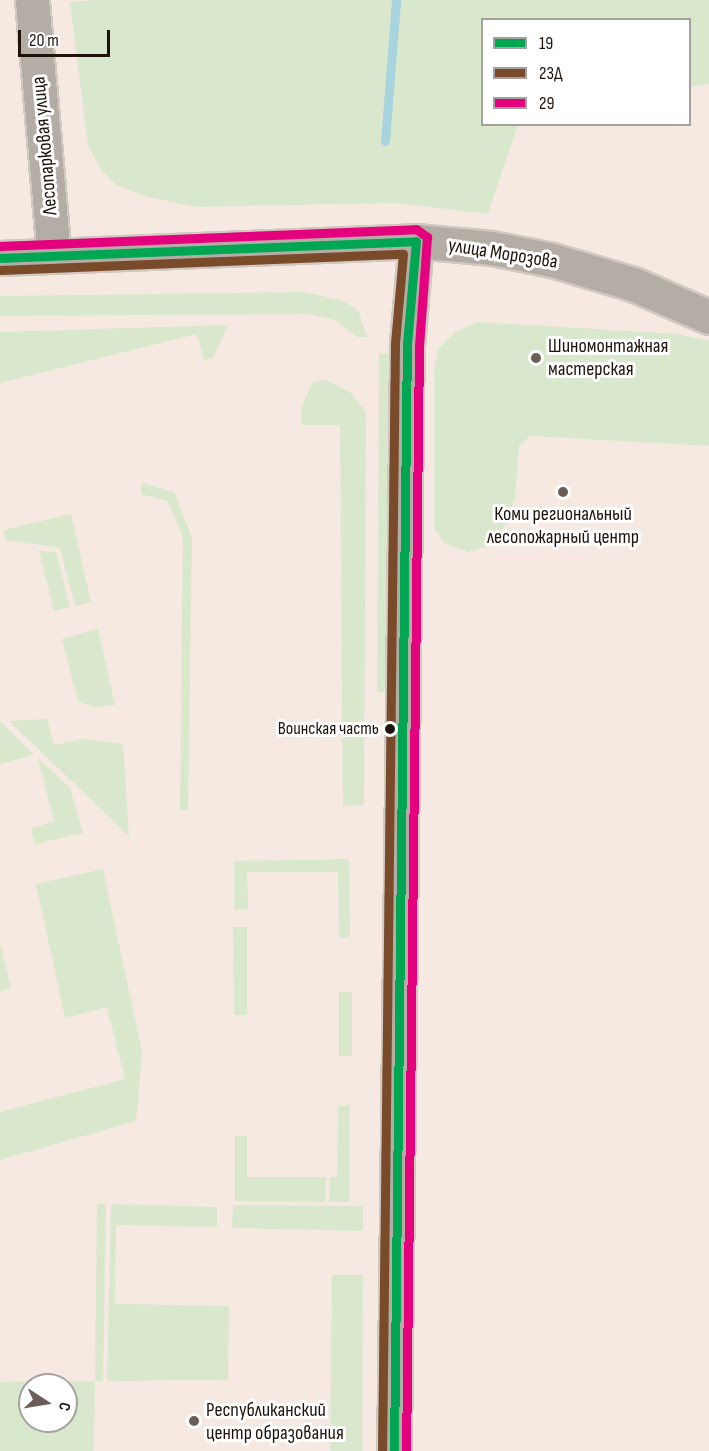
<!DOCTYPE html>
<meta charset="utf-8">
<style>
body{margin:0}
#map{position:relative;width:709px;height:1451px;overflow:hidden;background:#f5e9e2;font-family:"Sofia Sans Condensed",sans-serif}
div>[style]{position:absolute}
.green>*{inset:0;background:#d9e8cd}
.stream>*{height:9px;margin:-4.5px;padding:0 4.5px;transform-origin:4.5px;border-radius:4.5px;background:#a8d4df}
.roads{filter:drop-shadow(2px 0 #d1c8c1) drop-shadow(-2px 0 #d1c8c1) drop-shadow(0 2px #d1c8c1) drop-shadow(0 -2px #d1c8c1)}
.secondary>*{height:33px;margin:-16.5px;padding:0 16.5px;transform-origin:16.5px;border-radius:16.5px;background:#b4ada5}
.bus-1>*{height:9px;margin:-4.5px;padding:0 4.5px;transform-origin:4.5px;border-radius:4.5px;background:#00a651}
.bus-2>*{height:9px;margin:-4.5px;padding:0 4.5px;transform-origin:4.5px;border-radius:4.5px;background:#7a4b2a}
.bus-3>*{height:9px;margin:-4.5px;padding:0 4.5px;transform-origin:4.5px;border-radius:4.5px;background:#e5007d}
.dots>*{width:16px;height:16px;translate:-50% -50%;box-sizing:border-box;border:3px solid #fff;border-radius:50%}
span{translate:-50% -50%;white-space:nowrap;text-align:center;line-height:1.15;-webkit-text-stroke:6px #fff;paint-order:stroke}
.bus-label{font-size:18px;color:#1f130c}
.right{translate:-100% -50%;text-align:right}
.street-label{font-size:20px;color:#1f130c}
.poi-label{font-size:20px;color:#1f130c}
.left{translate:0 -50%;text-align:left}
.legend{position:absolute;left:481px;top:18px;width:210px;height:108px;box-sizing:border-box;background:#fff;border:2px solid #a5a19e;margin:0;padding:8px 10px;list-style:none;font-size:18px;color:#1f130c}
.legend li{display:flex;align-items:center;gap:12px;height:30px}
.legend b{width:30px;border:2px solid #a5a19e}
.north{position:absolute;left:18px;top:1373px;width:60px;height:60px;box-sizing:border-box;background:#fff;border:2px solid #a5a19e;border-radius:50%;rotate:102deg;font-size:16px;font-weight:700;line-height:24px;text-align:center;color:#1f130c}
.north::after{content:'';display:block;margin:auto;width:21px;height:27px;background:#6a5e57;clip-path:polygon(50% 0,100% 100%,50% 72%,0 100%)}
.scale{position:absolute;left:18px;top:30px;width:92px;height:27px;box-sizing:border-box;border:3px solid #1f130c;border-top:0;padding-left:8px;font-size:18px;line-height:21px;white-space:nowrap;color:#1f130c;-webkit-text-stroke:4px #fff;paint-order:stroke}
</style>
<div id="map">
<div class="green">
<div style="clip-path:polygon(95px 0,709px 0,709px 84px,690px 87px,690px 20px,482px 20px,482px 124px,518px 125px,488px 214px,397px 203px,196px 207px,144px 196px,116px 185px,101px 170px,88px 145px,70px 2px)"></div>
<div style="clip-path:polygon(304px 292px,343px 301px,358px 310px,367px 337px,357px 337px,335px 320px,308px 314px,0 316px,0 296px)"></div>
<div style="clip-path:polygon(478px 322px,678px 334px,709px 341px,709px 446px,530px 436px,519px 446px,515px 498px,505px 525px,491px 545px,468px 552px,444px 543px,434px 528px,434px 370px,438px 349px,455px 332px)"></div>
<div style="clip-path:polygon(228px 325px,213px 358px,204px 360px,197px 334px,0 383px,0 332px)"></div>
<div style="clip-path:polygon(379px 353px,398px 354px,395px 692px,377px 692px)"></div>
<div style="clip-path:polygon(326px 380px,350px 392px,366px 412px,364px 805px,343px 806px,340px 425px,302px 425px,302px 406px,313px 382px)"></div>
<div style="clip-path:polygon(142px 483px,174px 492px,192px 537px,188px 810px,180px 810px,183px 538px,168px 501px,141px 494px)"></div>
<div style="clip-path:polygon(71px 514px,91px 602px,75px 606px,60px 548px,6px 540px,3px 530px)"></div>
<div style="clip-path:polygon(39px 551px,56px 552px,70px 607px,54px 611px)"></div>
<div style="clip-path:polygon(98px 629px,115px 705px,93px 707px,78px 701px,62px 639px)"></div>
<div style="clip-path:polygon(47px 719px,54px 745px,84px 739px,123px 744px,129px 836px,9px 721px)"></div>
<div style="clip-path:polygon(0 721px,34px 755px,0 764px)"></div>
<div style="clip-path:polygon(38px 758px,70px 788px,83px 833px,35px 844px,31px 828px,54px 822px)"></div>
<div style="clip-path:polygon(349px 859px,350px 937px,339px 938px,338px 872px,247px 872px,248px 909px,234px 910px,234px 861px)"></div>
<div style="clip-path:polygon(103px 869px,142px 1052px,136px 1121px,0 1160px,0 1112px,125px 1079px,107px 1007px,65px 1018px,36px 884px)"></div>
<div style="clip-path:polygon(233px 927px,247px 927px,247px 1015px,234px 1015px)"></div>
<div style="clip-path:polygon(0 943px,11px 988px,0 991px)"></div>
<div style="clip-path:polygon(339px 992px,352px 992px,352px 1056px,339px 1056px)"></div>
<div style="clip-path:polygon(350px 1105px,350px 1202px,329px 1202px,330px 1177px,337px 1177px,338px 1106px)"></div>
<div style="clip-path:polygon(235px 1136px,247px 1136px,247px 1177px,326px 1177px,325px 1202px,235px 1201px)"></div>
<div style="clip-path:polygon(evenodd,97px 1204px,106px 1204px,103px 1381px,95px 1381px,94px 1451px,0 1451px,0 1382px,95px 1381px,97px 1204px,30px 1385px,66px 1385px,66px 1421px,30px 1421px,30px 1385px)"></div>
<div style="clip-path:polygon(111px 1204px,217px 1207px,217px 1227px,116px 1225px,115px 1304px,229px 1306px,228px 1380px,107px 1381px)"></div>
<div style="clip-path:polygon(233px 1205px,363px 1206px,363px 1231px,232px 1228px)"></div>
<div style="clip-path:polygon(332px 1275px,363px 1275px,362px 1451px,330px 1451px)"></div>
</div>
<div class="stream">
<div style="left:385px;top:141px;width:141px;rotate:-85.5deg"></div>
</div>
<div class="roads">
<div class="secondary">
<div style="left:32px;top:0;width:256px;rotate:85.1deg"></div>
<div style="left:0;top:258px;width:416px;rotate:-2.3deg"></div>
<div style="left:416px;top:241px;width:75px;rotate:5.3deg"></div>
<div style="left:491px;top:248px;width:62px;rotate:11.1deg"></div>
<div style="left:552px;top:260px;width:84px;rotate:16.5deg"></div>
<div style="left:633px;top:284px;width:83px;rotate:23.5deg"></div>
<div style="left:394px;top:1451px;width:1107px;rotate:-89.33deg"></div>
<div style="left:407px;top:344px;width:103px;rotate:-85deg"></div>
</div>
</div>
<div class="bus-1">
<div style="left:0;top:258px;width:416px;rotate:-2.3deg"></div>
<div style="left:394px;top:1451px;width:1107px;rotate:-89.33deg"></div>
<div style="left:407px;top:344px;width:103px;rotate:-85deg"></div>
</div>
<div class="bus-2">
<div style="left:0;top:270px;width:403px;rotate:-2.3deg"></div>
<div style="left:403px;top:254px;width:90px;rotate:95.1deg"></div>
<div style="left:395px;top:344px;width:1107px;rotate:90.67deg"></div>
</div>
<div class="bus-3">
<div style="left:0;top:246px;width:416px;rotate:-2.3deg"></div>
<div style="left:416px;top:229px;width:14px;rotate:36deg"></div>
<div style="left:427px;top:237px;width:108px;rotate:94.2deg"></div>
<div style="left:419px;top:345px;width:1106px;rotate:90.67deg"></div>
</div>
<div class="dots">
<div style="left:536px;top:358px;background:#6a5e57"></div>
<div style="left:563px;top:492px;background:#6a5e57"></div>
<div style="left:390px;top:729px;background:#1f130c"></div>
<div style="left:194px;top:1421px;background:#6a5e57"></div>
</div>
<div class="bus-label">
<span class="right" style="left:379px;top:729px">Воинская часть</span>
</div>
<div class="street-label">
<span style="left:45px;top:146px;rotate:-95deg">Лесопарковая улица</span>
<span style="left:503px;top:254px;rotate:9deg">улица Морозова</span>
</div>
<div class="poi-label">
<span class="left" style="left:548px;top:358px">Шиномонтажная<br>мастерская</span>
<span style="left:563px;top:526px">Коми региональный<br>лесопожарный центр</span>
<span class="left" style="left:206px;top:1422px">Республиканский<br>центр образования</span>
</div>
<ul class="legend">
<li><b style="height:8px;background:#00a651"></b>19</li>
<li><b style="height:8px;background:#7a4b2a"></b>23Д</li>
<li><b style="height:8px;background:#e5007d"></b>29</li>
</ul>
<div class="north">С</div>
<div class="scale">20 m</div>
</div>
